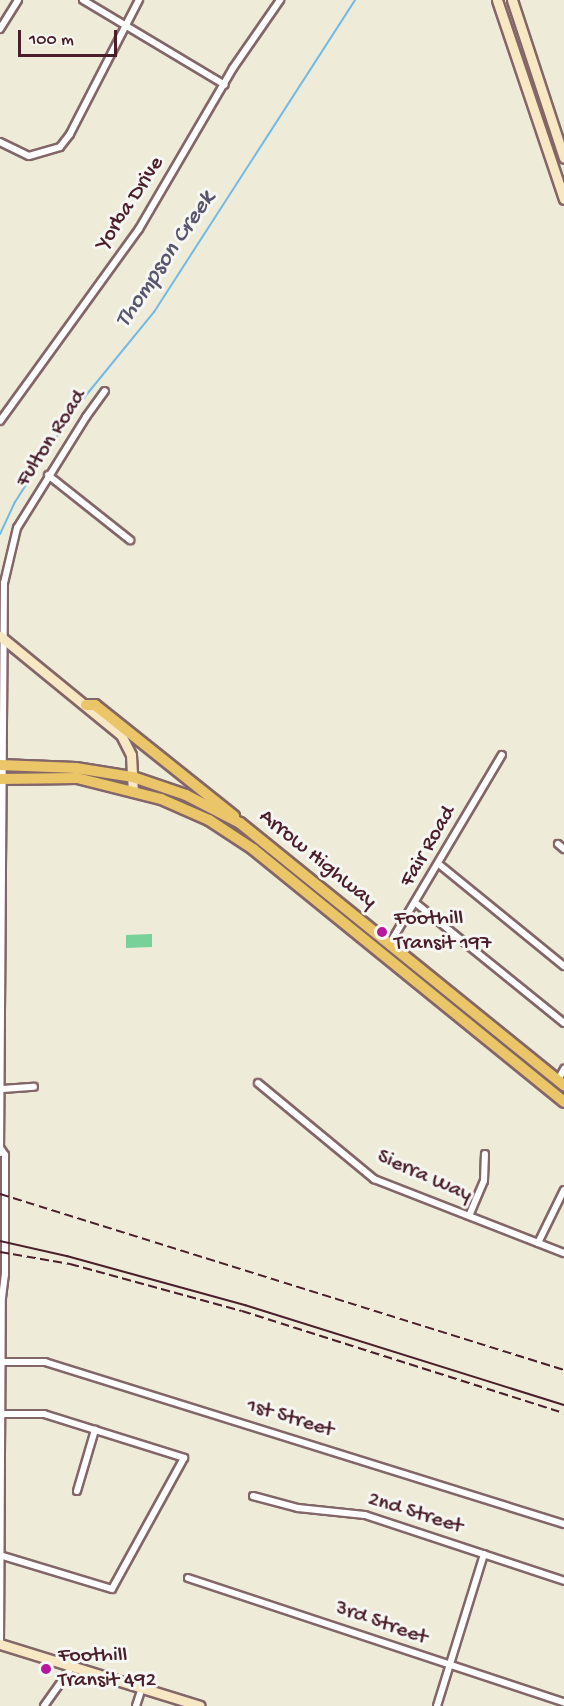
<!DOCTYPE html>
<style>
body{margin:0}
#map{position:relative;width:564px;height:1706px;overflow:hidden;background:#eeebd8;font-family:"Gochi Hand",sans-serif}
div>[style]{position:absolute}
.green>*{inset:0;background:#77d198}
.stream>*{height:2px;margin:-1px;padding:0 1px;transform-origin:1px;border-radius:1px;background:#71b9e9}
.roads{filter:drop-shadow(2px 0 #836668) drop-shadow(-2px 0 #836668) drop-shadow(0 2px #836668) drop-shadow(0 -2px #836668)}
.minor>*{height:6px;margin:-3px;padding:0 3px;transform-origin:3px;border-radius:3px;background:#fff}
.secondary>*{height:9px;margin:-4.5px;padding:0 4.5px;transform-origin:4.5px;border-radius:4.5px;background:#f7e8c3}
.primary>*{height:10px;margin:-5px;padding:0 5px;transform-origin:5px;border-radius:5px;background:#ebc669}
.tram>*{height:1.5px;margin:-0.75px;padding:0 0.75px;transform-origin:0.75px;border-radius:0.75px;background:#4a1f2b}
.rail>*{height:2px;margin-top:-1px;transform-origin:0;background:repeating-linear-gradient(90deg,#4a1f2b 0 9px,transparent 0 13.5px)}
.dots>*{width:16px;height:16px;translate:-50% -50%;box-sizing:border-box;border:3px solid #f6f6f2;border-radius:50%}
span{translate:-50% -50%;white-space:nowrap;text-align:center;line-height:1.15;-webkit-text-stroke:6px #f6f6f2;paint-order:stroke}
.street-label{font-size:22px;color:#4a1f2b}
.poi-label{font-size:22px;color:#4a1f2b}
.left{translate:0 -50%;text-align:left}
.water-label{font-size:24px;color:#58556e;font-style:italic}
.scale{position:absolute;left:18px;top:30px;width:99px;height:27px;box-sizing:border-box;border:3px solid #4a1f2b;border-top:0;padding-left:8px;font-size:18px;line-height:21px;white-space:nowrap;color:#4a1f2b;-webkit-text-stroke:4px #f6f6f2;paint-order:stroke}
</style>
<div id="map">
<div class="green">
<div style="clip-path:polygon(152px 934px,152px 947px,126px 948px,126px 935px)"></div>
</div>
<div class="stream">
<div style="left:0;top:534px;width:35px;rotate:-65deg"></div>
<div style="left:15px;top:502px;width:109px;rotate:-57.3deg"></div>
<div style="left:74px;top:410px;width:127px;rotate:-50.8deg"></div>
<div style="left:154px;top:312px;width:371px;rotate:-57.2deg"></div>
</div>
<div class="roads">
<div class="minor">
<div style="left:83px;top:0;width:165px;rotate:30.9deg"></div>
<div style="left:0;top:29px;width:34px;rotate:-58deg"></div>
<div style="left:0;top:142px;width:32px;rotate:26deg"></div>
<div style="left:29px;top:156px;width:32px;rotate:-16deg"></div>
<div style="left:60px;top:147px;width:16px;rotate:-52deg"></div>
<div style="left:70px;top:134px;width:151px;rotate:-62.8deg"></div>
<div style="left:0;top:421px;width:237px;rotate:-54.1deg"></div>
<div style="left:139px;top:229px;width:186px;rotate:-59.7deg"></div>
<div style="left:233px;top:68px;width:83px;rotate:-55.3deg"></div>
<div style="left:48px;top:475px;width:105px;rotate:38.4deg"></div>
<div style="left:558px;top:844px;width:8px;rotate:40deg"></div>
<div style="left:440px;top:865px;width:160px;rotate:39.2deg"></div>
<div style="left:417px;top:904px;width:189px;rotate:39deg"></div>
<div style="left:389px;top:945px;width:221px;rotate:-59.3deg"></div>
<div style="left:558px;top:1080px;width:13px;rotate:-61deg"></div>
<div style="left:258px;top:1083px;width:151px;rotate:39.6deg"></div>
<div style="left:374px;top:1179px;width:204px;rotate:21.3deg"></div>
<div style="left:2px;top:1089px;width:32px;rotate:-4deg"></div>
<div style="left:0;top:1153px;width:570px;rotate:-89.6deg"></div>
<div style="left:4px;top:583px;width:57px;rotate:-76.7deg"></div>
<div style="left:17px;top:528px;width:131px;rotate:-58.1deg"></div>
<div style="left:86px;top:417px;width:32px;rotate:-54deg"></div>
<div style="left:469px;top:1216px;width:38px;rotate:-67deg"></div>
<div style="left:484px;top:1181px;width:27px;rotate:-88deg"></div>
<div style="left:538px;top:1243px;width:59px;rotate:-63.9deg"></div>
<div style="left:2px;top:1362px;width:43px"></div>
<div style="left:45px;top:1362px;width:544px;rotate:17.34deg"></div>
<div style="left:1px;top:1414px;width:43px"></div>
<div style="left:44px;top:1414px;width:147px;rotate:17.4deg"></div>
<div style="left:184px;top:1458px;width:149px;rotate:118.8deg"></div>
<div style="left:112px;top:1589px;width:114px;rotate:-163.2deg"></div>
<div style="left:77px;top:1491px;width:64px;rotate:-73.6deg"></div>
<div style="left:253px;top:1496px;width:47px;rotate:14.9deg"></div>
<div style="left:298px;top:1508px;width:67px;rotate:6deg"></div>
<div style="left:365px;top:1515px;width:210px;rotate:18.3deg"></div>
<div style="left:188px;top:1578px;width:396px;rotate:18.3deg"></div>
<div style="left:0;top:1645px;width:347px;rotate:-89.7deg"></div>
<div style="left:2px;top:1298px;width:23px;rotate:-83deg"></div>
<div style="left:5px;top:1275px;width:120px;rotate:-90deg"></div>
<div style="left:5px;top:1155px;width:7px;rotate:-124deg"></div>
<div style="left:44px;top:1706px;width:47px;rotate:-54.6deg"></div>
<div style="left:136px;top:1706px;width:19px;rotate:-72deg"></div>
<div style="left:437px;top:1706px;width:159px;rotate:-72.8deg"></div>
</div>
<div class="secondary">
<div style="left:497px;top:0;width:210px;rotate:71.4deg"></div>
<div style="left:512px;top:0;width:166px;rotate:71.8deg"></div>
<div style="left:0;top:636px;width:156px;rotate:39.3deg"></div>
<div style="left:121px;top:735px;width:22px;rotate:63deg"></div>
<div style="left:131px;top:755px;width:35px;rotate:87deg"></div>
<div style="left:0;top:1644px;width:209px;rotate:17.2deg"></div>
</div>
<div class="primary">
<div style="left:86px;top:705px;width:9px"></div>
<div style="left:95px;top:705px;width:178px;rotate:38.6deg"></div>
<div style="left:0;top:765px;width:76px;rotate:2.3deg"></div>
<div style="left:76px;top:768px;width:58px;rotate:9deg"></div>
<div style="left:133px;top:777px;width:56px;rotate:18.8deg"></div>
<div style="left:186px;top:795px;width:61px;rotate:27.4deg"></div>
<div style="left:240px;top:823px;width:417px;rotate:39deg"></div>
<div style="left:0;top:779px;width:77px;rotate:-0.7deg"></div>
<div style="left:77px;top:778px;width:87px;rotate:14deg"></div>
<div style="left:161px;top:799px;width:52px;rotate:23.6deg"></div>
<div style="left:209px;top:820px;width:53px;rotate:33.4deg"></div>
<div style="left:253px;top:849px;width:401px;rotate:39.1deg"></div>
</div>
</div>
<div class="tram">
<div style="left:0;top:1241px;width:69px;rotate:12.6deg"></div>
<div style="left:67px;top:1256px;width:185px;rotate:15.4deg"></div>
<div style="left:245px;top:1305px;width:334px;rotate:17.4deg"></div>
</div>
<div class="rail">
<div style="left:0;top:1194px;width:591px;rotate:17.33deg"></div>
<div style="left:0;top:1252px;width:71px;rotate:9.7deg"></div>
<div style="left:70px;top:1264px;width:178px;rotate:15.3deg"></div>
<div style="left:242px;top:1311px;width:338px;rotate:17.6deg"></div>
</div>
<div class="dots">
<div style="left:382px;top:932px;background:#b5179e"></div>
<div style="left:46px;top:1669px;background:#b5179e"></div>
</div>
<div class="street-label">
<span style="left:131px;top:204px;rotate:-57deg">Yorba Drive</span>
<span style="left:52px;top:439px;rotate:-57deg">Fulton Road</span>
<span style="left:429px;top:847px;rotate:-60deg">Fair Road</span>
<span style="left:317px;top:860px;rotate:39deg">Arrow Highway</span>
<span style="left:424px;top:1177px;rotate:24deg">Sierra Way</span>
<span style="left:290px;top:1419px;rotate:17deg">1st Street</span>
<span style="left:415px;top:1514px;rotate:17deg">2nd Street</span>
<span style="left:381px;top:1624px;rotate:19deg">3rd Street</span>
</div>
<div class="poi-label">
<span class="left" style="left:394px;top:932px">Foothill<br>Transit 197</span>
<span class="left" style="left:58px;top:1669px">Foothill<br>Transit 492</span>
</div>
<div class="water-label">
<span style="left:166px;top:260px;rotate:-56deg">Thompson Creek</span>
</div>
<div class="scale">100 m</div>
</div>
